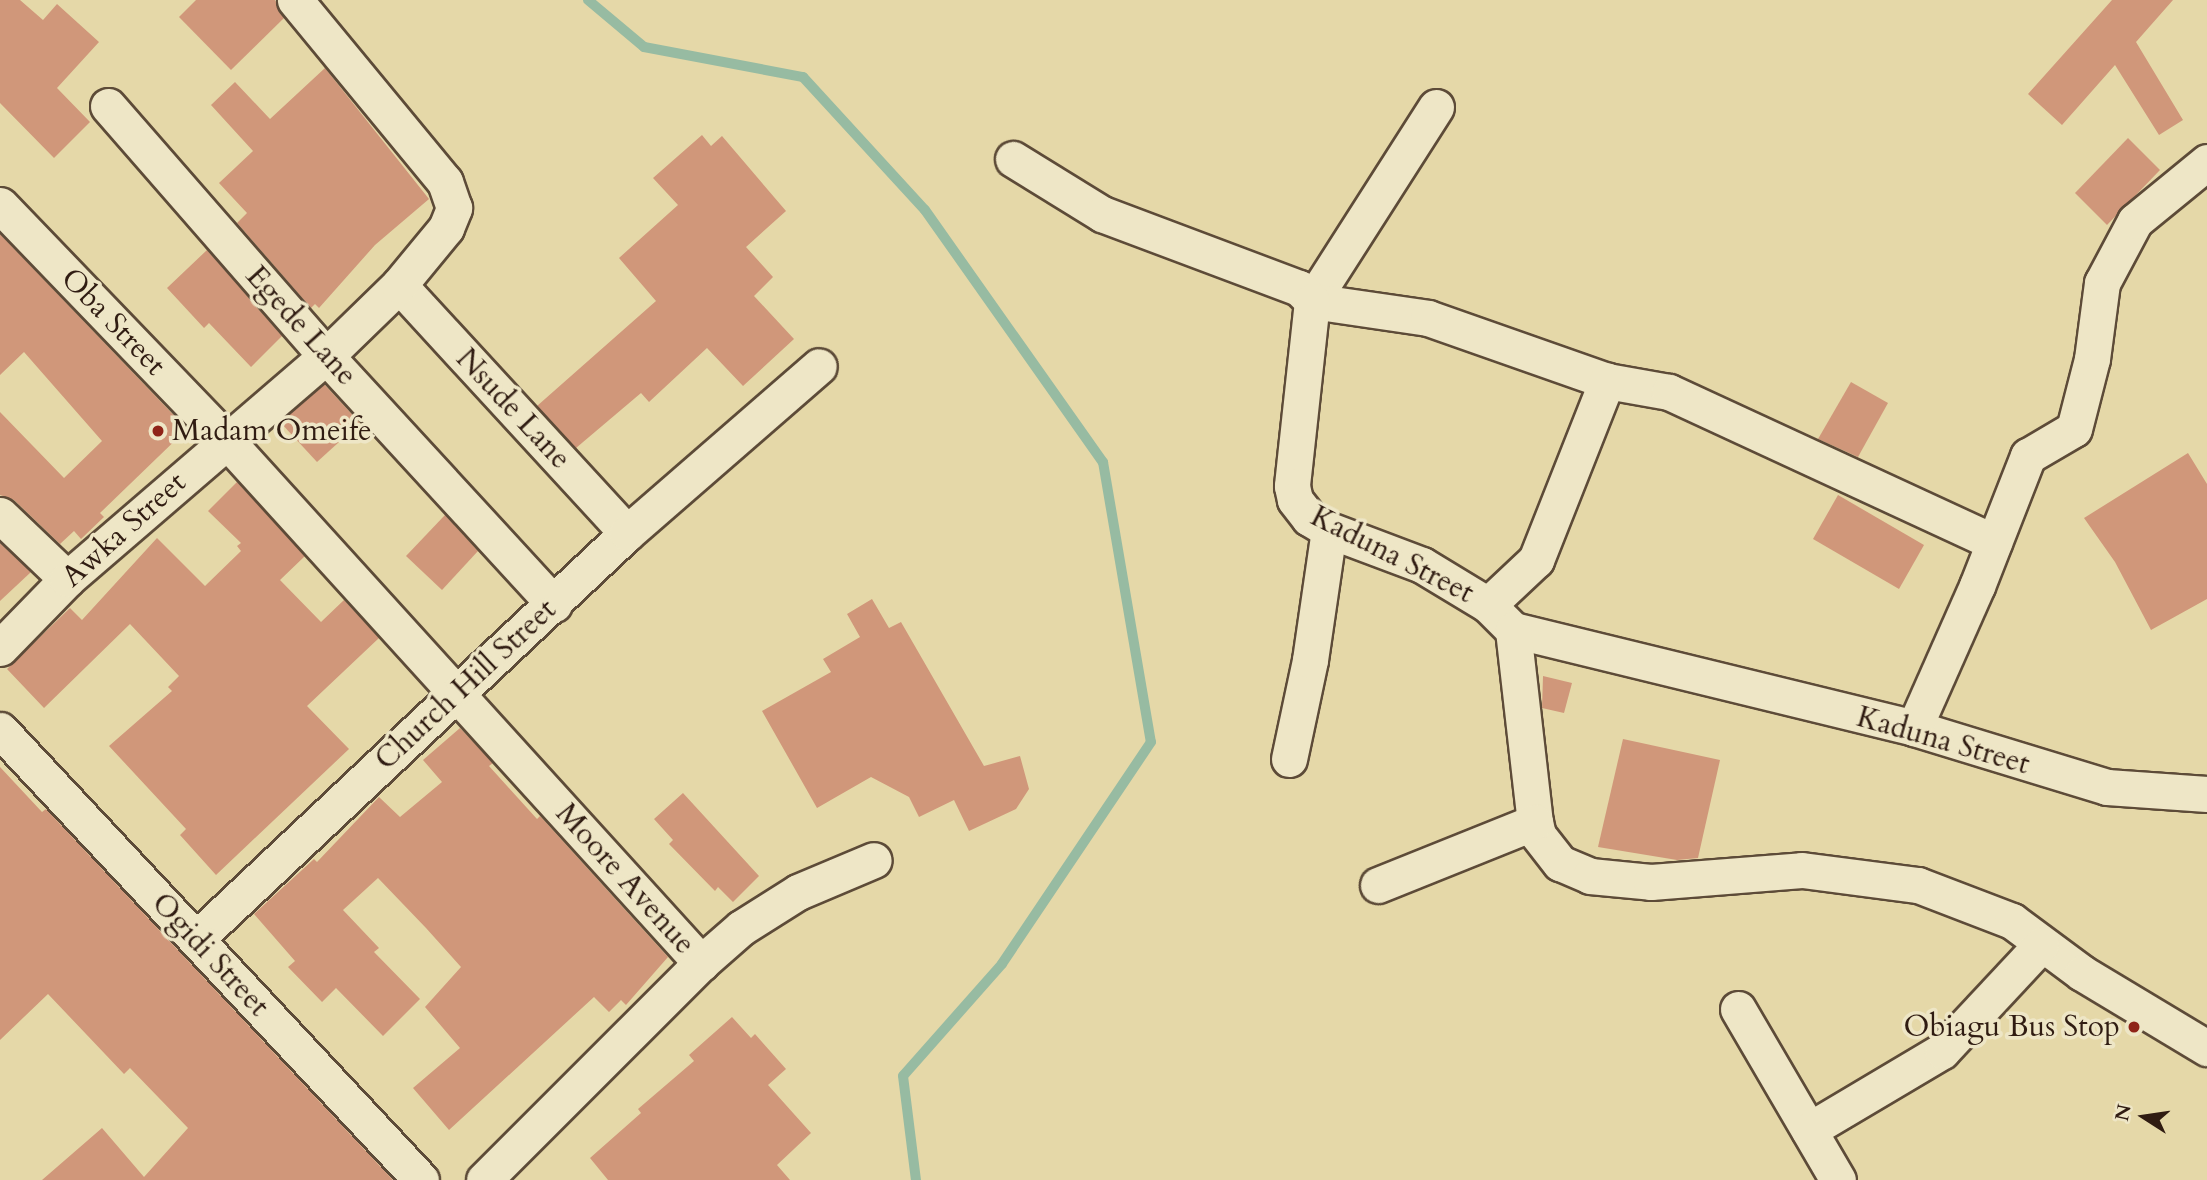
<!DOCTYPE html>
<style>
body{margin:0}
#map{position:relative;width:2207px;height:1180px;overflow:hidden;background:#e5d8a8;font-family:Cardo,serif}
div>[style]{position:absolute}
.stream>*{height:10px;margin:-5px;padding:0 5px;transform-origin:5px;border-radius:5px;background:#97bba2}
.building>*{inset:0;background:#d0977a}
.roads{filter:drop-shadow(2px 0 #5d4b38) drop-shadow(-2px 0 #5d4b38) drop-shadow(0 2px #5d4b38) drop-shadow(0 -2px #5d4b38)}
.street>*{height:35px;margin:-17.5px;padding:0 17.5px;transform-origin:17.5px;border-radius:17.5px;background:#eee6c6}
.dots>*{width:19px;height:19px;translate:-50% -50%;box-sizing:border-box;border:4px solid #eee6c6;border-radius:50%}
span{translate:-50% -50%;white-space:nowrap;text-align:center;line-height:1.15;-webkit-text-stroke:7px #eee6c6;paint-order:stroke}
.street-label{font-size:30px;color:#301c12}
.poi-label{font-size:30px;color:#301c12}
.left{translate:0 -50%;text-align:left}
.right{translate:-100% -50%;text-align:right}
.north{position:absolute;left:2109px;top:1082px;width:70px;height:70px;-webkit-text-stroke:5px #eee6c6;paint-order:stroke;rotate:282deg;font-size:19px;font-weight:700;line-height:28px;text-align:center;color:#301c12}
.north::after{content:'';display:block;margin:auto;width:24px;height:32px;background:#301c12;clip-path:polygon(50% 0,100% 100%,50% 72%,0 100%)}
</style>
<div id="map">
<div class="stream">
<div style="left:588px;top:0;width:73px;rotate:40deg"></div>
<div style="left:644px;top:47px;width:162px;rotate:10.7deg"></div>
<div style="left:803px;top:77px;width:180px;rotate:47.5deg"></div>
<div style="left:925px;top:210px;width:309px;rotate:54.8deg"></div>
<div style="left:1103px;top:462px;width:284px;rotate:80.3deg"></div>
<div style="left:1151px;top:742px;width:267px;rotate:123.9deg"></div>
<div style="left:1002px;top:964px;width:149px;rotate:131.5deg"></div>
<div style="left:903px;top:1076px;width:105px;rotate:82.9deg"></div>
</div>
<div class="building">
<div style="clip-path:polygon(0 0,20px 0,43px 20px,57px 4px,99px 42px,57px 88px,90px 122px,54px 158px,0 103px)"></div>
<div style="clip-path:polygon(196px 0,275px 0,284px 18px,231px 70px,179px 17px)"></div>
<div style="clip-path:polygon(2112px 0,2173px 0,2136px 42px,2183px 120px,2159px 135px,2115px 65px,2062px 125px,2028px 94px)"></div>
<div style="clip-path:polygon(325px 68px,429px 199px,375px 245px,319px 308px,315px 304px,311px 308px,237px 223px,247px 213px,219px 183px,253px 151px,211px 105px,235px 82px,270px 119px)"></div>
<div style="clip-path:polygon(702px 135px,711px 146px,722px 136px,786px 211px,746px 247px,773px 277px,754px 296px,794px 339px,743px 386px,707px 348px,649px 402px,641px 393px,576px 448px,537px 406px,656px 301px,619px 258px,678px 205px,653px 178px)"></div>
<div style="clip-path:polygon(2128px 138px,2160px 170px,2107px 225px,2075px 193px)"></div>
<div style="clip-path:polygon(0 234px,187px 429px,100px 513px,104px 517px,81px 539px,74px 531px,60px 544px,14px 500px,0 495px,0 412px,64px 478px,102px 441px,24px 352px,0 375px)"></div>
<div style="clip-path:polygon(207px 250px,282px 336px,251px 367px,209px 323px,204px 328px,167px 288px)"></div>
<div style="clip-path:polygon(1851px 382px,1888px 403px,1858px 457px,1818px 439px)"></div>
<div style="clip-path:polygon(324px 384px,360px 423px,317px 462px,280px 422px)"></div>
<div style="clip-path:polygon(2188px 453px,2207px 484px,2207px 599px,2151px 630px,2115px 562px,2084px 518px)"></div>
<div style="clip-path:polygon(237px 482px,305px 556px,280px 580px,321px 622px,344px 600px,379px 638px,307px 706px,349px 749px,216px 875px,180px 835px,186px 829px,109px 746px,172px 691px,168px 687px,179px 676px,130px 624px,44px 708px,7px 669px,70px 608px,82px 620px,157px 538px,205px 586px,241px 551px,237px 546px,241px 543px,208px 511px)"></div>
<div style="clip-path:polygon(1838px 495px,1924px 545px,1899px 589px,1813px 539px)"></div>
<div style="clip-path:polygon(445px 515px,478px 551px,442px 590px,406px 556px)"></div>
<div style="clip-path:polygon(0 543px,31px 572px,0 601px)"></div>
<div style="clip-path:polygon(872px 599px,889px 628px,901px 622px,984px 766px,1020px 756px,1029px 789px,1016px 809px,969px 831px,954px 800px,919px 817px,909px 797px,871px 777px,817px 808px,762px 711px,831px 672px,823px 659px,860px 637px,847px 614px)"></div>
<div style="clip-path:polygon(1543px 676px,1572px 683px,1564px 713px,1542px 708px)"></div>
<div style="clip-path:polygon(460px 728px,493px 763px,489px 766px,537px 819px,540px 816px,668px 957px,626px 1005px,621px 1000px,609px 1012px,594px 997px,449px 1130px,413px 1088px,460px 1048px,425px 1007px,461px 967px,426px 928px,378px 878px,343px 910px,379px 948px,374px 952px,420px 999px,383px 1036px,336px 988px,322px 1002px,288px 967px,295px 961px,254px 914px,314px 859px,317px 862px,379px 797px,400px 817px,442px 782px,423px 760px)"></div>
<div style="clip-path:polygon(1623px 739px,1720px 760px,1698px 858px,1677px 860px,1598px 847px)"></div>
<div style="clip-path:polygon(0 767px,42px 812px,46px 809px,393px 1180px,42px 1180px,102px 1128px,144px 1177px,188px 1128px,130px 1068px,124px 1074px,48px 994px,0 1040px)"></div>
<div style="clip-path:polygon(683px 793px,759px 876px,733px 902px,718px 887px,715px 891px,669px 844px,673px 840px,654px 819px)"></div>
<div style="clip-path:polygon(732px 1017px,751px 1038px,755px 1034px,786px 1069px,768px 1085px,811px 1133px,777px 1165px,790px 1180px,608px 1180px,590px 1158px,641px 1113px,638px 1109px,694px 1061px,689px 1055px)"></div>
</div>
<div class="roads">
<div class="street">
<div style="left:108px;top:106px;width:332px;rotate:48.9deg"></div>
<div style="left:326px;top:356px;width:337px;rotate:47.4deg"></div>
<div style="left:1436px;top:107px;width:230px;rotate:122.6deg"></div>
<div style="left:1312px;top:301px;width:117px;rotate:8.3deg"></div>
<div style="left:1428px;top:318px;width:190px;rotate:19.4deg"></div>
<div style="left:1607px;top:381px;width:63px;rotate:10.1deg"></div>
<div style="left:1669px;top:392px;width:358px;rotate:24.8deg"></div>
<div style="left:1013px;top:159px;width:105px;rotate:31.7deg"></div>
<div style="left:1102px;top:214px;width:210px;rotate:20.6deg"></div>
<div style="left:1299px;top:288px;width:18px;rotate:45deg"></div>
<div style="left:1312px;top:301px;width:186px;rotate:96.2deg"></div>
<div style="left:1292px;top:486px;width:14px;rotate:78deg"></div>
<div style="left:1295px;top:500px;width:23px;rotate:52deg"></div>
<div style="left:1309px;top:518px;width:23px;rotate:31deg"></div>
<div style="left:1329px;top:530px;width:99px;rotate:20.6deg"></div>
<div style="left:1422px;top:565px;width:77px;rotate:31.2deg"></div>
<div style="left:1488px;top:605px;width:35px;rotate:45deg"></div>
<div style="left:1513px;top:630px;width:413px;rotate:13.7deg"></div>
<div style="left:1914px;top:728px;width:202px;rotate:17deg"></div>
<div style="left:2107px;top:787px;width:100px;rotate:4deg"></div>
<div style="left:0;top:205px;width:326px;rotate:46.1deg"></div>
<div style="left:226px;top:440px;width:707px;rotate:47.75deg"></div>
<div style="left:701px;top:963px;width:307px;rotate:135deg"></div>
<div style="left:399px;top:285px;width:337px;rotate:47.4deg"></div>
<div style="left:0;top:515px;width:93px;rotate:43.7deg"></div>
<div style="left:1488px;top:605px;width:66px;rotate:-43.2deg"></div>
<div style="left:1536px;top:560px;width:193px;rotate:-68.4deg"></div>
<div style="left:1513px;top:630px;width:193px;rotate:83.5deg"></div>
<div style="left:1535px;top:822px;width:13px;rotate:77deg"></div>
<div style="left:1538px;top:835px;width:36px;rotate:52deg"></div>
<div style="left:1560px;top:863px;width:33px;rotate:23deg"></div>
<div style="left:1590px;top:876px;width:61px;rotate:5.6deg"></div>
<div style="left:1651px;top:882px;width:151px;rotate:-4.5deg"></div>
<div style="left:1802px;top:870px;width:117px;rotate:7.4deg"></div>
<div style="left:1918px;top:885px;width:101px;rotate:21deg"></div>
<div style="left:2012px;top:921px;width:87px;rotate:36.6deg"></div>
<div style="left:2082px;top:973px;width:146px;rotate:31deg"></div>
<div style="left:0;top:648px;width:96px;rotate:-45.8deg"></div>
<div style="left:67px;top:579px;width:342px;rotate:-40.7deg"></div>
<div style="left:326px;top:356px;width:102px;rotate:-44.2deg"></div>
<div style="left:399px;top:285px;width:74px;rotate:-50.5deg"></div>
<div style="left:446px;top:228px;width:22px;rotate:-68deg"></div>
<div style="left:454px;top:208px;width:28px;rotate:-109deg"></div>
<div style="left:445px;top:182px;width:236px;rotate:-129.5deg"></div>
<div style="left:1914px;top:728px;width:155px;rotate:-66.1deg"></div>
<div style="left:1977px;top:586px;width:140px;rotate:-68.6deg"></div>
<div style="left:2028px;top:456px;width:53px;rotate:-30.4deg"></div>
<div style="left:2074px;top:429px;width:72px;rotate:-75.6deg"></div>
<div style="left:2092px;top:359px;width:77px;rotate:-82.5deg"></div>
<div style="left:2102px;top:283px;width:70px;rotate:-62deg"></div>
<div style="left:2135px;top:221px;width:93px;rotate:-39.3deg"></div>
<div style="left:0;top:730px;width:616px;rotate:46.91deg"></div>
<div style="left:1289px;top:759px;width:101px;rotate:-78deg"></div>
<div style="left:1310px;top:660px;width:131px;rotate:-81.7deg"></div>
<div style="left:1378px;top:885px;width:169px;rotate:-21.9deg"></div>
<div style="left:196px;top:939px;width:592px;rotate:-43.29deg"></div>
<div style="left:627px;top:533px;width:254px;rotate:-41deg"></div>
<div style="left:701px;top:963px;width:53px;rotate:-41.2deg"></div>
<div style="left:741px;top:928px;width:67px;rotate:-32.3deg"></div>
<div style="left:798px;top:892px;width:82px;rotate:-22.8deg"></div>
<div style="left:1738px;top:1009px;width:198px;rotate:59.7deg"></div>
<div style="left:1809px;top:1130px;width:155px;rotate:-30.7deg"></div>
<div style="left:1942px;top:1051px;width:145px;rotate:-47deg"></div>
</div>
</div>
<div class="dots">
<div style="left:158px;top:431px;background:#8f2418"></div>
<div style="left:2134px;top:1027px;background:#8f2418"></div>
</div>
<div class="street-label">
<span style="left:113px;top:322px;rotate:46deg">Oba Street</span>
<span style="left:301px;top:326px;rotate:48deg">Egede Lane</span>
<span style="left:513px;top:409px;rotate:47deg">Nsude Lane</span>
<span style="left:124px;top:530px;rotate:-42deg">Awka Street</span>
<span style="left:1392px;top:555px;rotate:27deg">Kaduna Street</span>
<span style="left:466px;top:685px;rotate:-43deg">Church Hill Street</span>
<span style="left:1943px;top:741px;rotate:16deg">Kaduna Street</span>
<span style="left:625px;top:879px;rotate:48deg">Moore Avenue</span>
<span style="left:210px;top:955px;rotate:47deg">Ogidi Street</span>
</div>
<div class="poi-label">
<span class="left" style="left:172px;top:431px">Madam Omeife</span>
<span class="right" style="left:2120px;top:1027px">Obiagu Bus Stop</span>
</div>
<div class="north">N</div>
</div>
